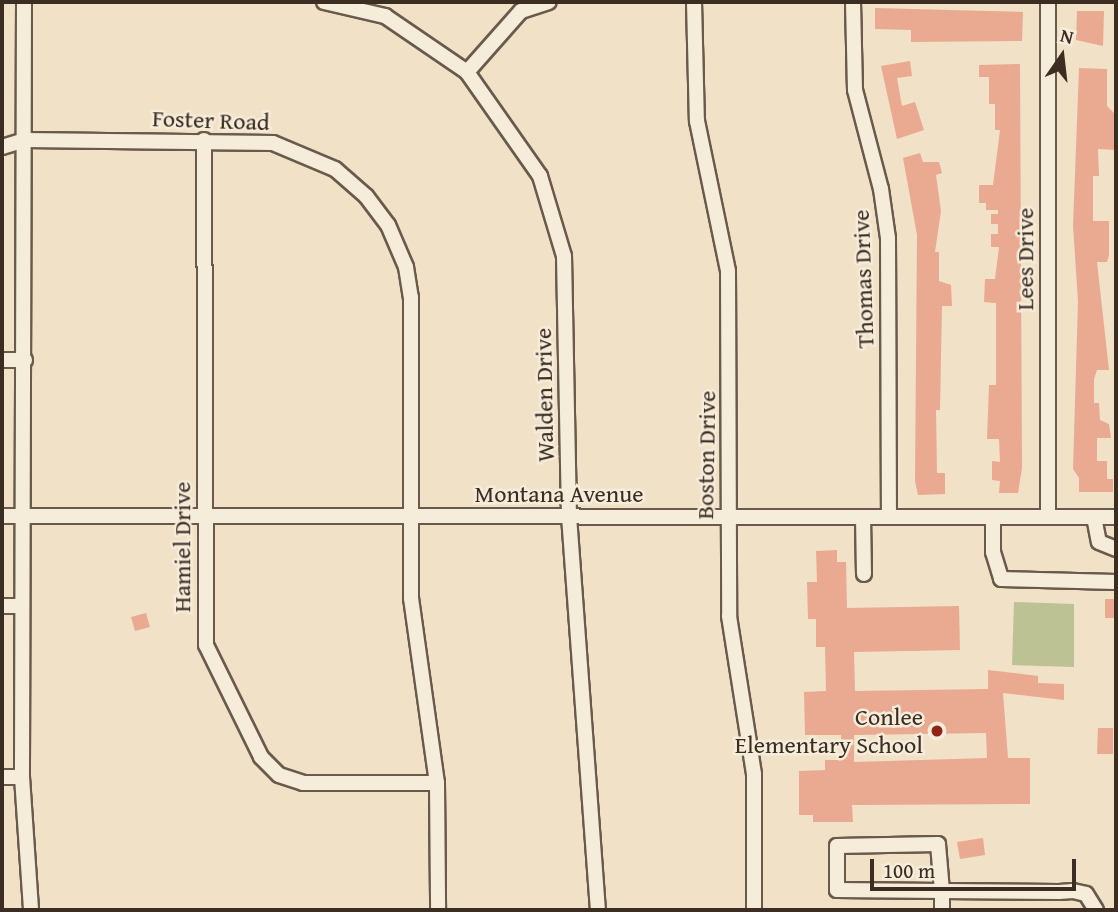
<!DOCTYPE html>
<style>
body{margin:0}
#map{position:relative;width:1118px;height:912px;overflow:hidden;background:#f1e1c6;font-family:"Gentium Book Plus",serif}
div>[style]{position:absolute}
.green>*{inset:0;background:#bcc293}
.building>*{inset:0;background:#e9aa91}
.roads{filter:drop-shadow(2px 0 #695a4c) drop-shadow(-2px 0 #695a4c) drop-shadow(0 2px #695a4c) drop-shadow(0 -2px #695a4c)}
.minor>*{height:14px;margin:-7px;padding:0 7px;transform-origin:7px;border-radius:7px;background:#f6ecda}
.dots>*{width:19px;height:19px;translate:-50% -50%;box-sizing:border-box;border:4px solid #f6ecda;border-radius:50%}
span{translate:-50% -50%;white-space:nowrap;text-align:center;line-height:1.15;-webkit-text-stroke:5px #f6ecda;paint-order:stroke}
.street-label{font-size:24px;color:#3c2d23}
.poi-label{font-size:24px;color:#3c2d23}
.right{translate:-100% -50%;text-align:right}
.frame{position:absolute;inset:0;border:4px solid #3c2d23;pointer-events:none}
.north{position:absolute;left:1027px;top:21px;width:70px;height:70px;-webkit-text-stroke:5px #f6ecda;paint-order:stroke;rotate:14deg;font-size:19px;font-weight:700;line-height:28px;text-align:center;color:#3c2d23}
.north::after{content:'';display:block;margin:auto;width:24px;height:32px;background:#3c2d23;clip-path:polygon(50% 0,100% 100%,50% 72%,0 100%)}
.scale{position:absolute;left:870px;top:859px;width:206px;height:32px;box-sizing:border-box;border:4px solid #3c2d23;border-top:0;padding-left:9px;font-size:21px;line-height:24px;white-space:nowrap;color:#3c2d23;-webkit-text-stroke:5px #f6ecda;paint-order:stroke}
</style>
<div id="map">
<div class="green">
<div style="clip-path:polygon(1014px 602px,1074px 604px,1074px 667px,1012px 665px)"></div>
</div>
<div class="building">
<div style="clip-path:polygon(875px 8px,1023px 12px,1022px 41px,911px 42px,911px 30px,875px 29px)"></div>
<div style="clip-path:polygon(1077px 11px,1104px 11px,1103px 46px,1076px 40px)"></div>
<div style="clip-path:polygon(910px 61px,912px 76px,897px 78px,902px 106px,915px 102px,924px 130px,897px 139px,881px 66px)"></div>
<div style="clip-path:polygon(1020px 64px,1022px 468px,1018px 493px,999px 493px,1000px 481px,992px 480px,992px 461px,1000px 462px,999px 439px,987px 439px,989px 385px,996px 385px,996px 303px,984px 302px,985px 279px,995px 279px,999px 247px,991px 247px,991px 234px,998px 234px,998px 224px,991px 224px,991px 214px,998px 214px,998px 210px,986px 210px,986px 203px,979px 203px,979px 185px,993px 185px,1000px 130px,995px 130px,995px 104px,989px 104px,989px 77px,979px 77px,979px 65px)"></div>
<div style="clip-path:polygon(1079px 68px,1107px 69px,1107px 106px,1116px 115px,1116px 150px,1098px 149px,1099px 176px,1093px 176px,1093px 221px,1109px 221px,1109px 255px,1107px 262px,1097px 262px,1109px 370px,1097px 370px,1094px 379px,1094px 403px,1099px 403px,1100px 420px,1109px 424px,1111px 438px,1097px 438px,1097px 461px,1107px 461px,1107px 479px,1113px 479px,1113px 492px,1079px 492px,1079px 478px,1073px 469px,1078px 301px,1073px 226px)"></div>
<div style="clip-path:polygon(920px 153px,923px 162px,939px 162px,942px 173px,936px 175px,941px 211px,935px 252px,939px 252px,939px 281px,951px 285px,952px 306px,942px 306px,940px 410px,936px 410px,937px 473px,945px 473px,945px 494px,918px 495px,915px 481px,917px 235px,903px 158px)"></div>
<div style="clip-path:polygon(evenodd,837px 550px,837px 562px,846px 562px,847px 608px,959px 606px,960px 650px,854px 652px,855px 691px,988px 689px,988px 670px,1038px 676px,1038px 683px,1064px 684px,1064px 700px,1003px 693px,1008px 758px,1030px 758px,1030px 804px,852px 805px,853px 822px,813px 822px,813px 815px,799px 815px,799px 771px,825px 770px,825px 760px,842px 760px,841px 735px,805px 735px,804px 692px,826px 691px,825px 647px,816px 647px,816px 619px,808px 619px,807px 582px,817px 582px,816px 551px,837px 550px,986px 733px,987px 758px,854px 762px,854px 735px,986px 733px)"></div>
<div style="clip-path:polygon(1105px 599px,1116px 599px,1116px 618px,1105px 618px)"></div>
<div style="clip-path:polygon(146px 613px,150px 627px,135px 631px,131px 617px)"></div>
<div style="clip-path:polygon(1098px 728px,1113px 728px,1113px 754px,1097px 754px)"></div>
<div style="clip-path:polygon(983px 838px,985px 855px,960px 859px,957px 842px)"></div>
</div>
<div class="roads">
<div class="minor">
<div style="left:24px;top:2px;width:775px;rotate:90.15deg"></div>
<div style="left:22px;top:777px;width:133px;rotate:86.1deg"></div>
<div style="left:324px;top:2px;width:63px;rotate:12.9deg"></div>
<div style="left:385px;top:16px;width:99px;rotate:34.3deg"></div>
<div style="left:467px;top:72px;width:81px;rotate:-48.5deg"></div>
<div style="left:521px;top:11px;width:29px;rotate:-18deg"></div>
<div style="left:694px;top:2px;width:119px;rotate:88.6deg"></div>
<div style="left:697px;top:121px;width:153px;rotate:78.3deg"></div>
<div style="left:728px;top:271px;width:345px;rotate:89.8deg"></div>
<div style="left:729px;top:616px;width:160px;rotate:81deg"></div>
<div style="left:754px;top:774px;width:136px;rotate:90deg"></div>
<div style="left:853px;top:2px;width:88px;rotate:88.7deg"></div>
<div style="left:855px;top:90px;width:102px;rotate:75.3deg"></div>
<div style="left:881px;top:189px;width:49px;rotate:81.9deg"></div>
<div style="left:888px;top:238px;width:279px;rotate:89.8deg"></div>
<div style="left:467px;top:72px;width:127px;rotate:54.9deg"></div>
<div style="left:540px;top:176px;width:84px;rotate:73.3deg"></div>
<div style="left:564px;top:256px;width:260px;rotate:88.9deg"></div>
<div style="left:569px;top:516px;width:395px;rotate:85.8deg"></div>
<div style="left:204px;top:140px;width:505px;rotate:89.77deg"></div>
<div style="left:206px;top:645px;width:125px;rotate:63.8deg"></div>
<div style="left:261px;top:757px;width:25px;rotate:45deg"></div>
<div style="left:279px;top:775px;width:25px;rotate:18deg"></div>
<div style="left:303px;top:783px;width:134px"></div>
<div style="left:2px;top:147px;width:24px;rotate:-17deg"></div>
<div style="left:25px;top:140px;width:248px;rotate:0.7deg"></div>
<div style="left:273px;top:143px;width:67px;rotate:22.8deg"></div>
<div style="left:335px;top:169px;width:41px;rotate:41.1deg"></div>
<div style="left:366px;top:196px;width:36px;rotate:53deg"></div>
<div style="left:388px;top:225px;width:46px;rotate:66.8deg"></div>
<div style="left:406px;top:267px;width:30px;rotate:81deg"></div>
<div style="left:411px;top:297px;width:301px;rotate:90deg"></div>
<div style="left:411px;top:598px;width:187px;rotate:82deg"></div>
<div style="left:437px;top:783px;width:127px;rotate:89.5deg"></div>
<div style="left:2px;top:360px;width:23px"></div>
<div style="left:2px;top:516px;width:1114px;rotate:0.05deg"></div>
<div style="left:863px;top:517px;width:57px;rotate:89deg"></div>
<div style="left:993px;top:517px;width:35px;rotate:90deg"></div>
<div style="left:993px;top:552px;width:28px;rotate:73deg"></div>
<div style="left:1001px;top:579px;width:115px;rotate:1.5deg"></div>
<div style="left:1048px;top:517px;width:515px;rotate:-90deg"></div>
<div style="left:1094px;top:517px;width:25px;rotate:79deg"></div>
<div style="left:1099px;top:542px;width:18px;rotate:22deg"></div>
<div style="left:2px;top:606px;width:20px"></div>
<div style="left:2px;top:777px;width:20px"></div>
<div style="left:942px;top:910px;width:19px;rotate:-90deg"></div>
<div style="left:942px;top:891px;width:47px;rotate:-94.9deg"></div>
<div style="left:938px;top:844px;width:101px;rotate:178.9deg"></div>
<div style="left:837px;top:846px;width:44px;rotate:90deg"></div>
<div style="left:837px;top:890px;width:105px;rotate:0.5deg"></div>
<div style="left:942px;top:891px;width:117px;rotate:0.5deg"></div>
<div style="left:1059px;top:892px;width:14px;rotate:-4deg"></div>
<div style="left:1073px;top:891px;width:13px;rotate:13deg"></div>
<div style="left:1086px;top:894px;width:19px;rotate:58deg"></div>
</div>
</div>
<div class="dots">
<div style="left:937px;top:731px;background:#8f2418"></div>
</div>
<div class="street-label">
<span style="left:211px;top:120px;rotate:2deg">Foster Road</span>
<span style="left:1025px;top:259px;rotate:-90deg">Lees Drive</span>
<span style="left:863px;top:279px;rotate:-92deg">Thomas Drive</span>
<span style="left:544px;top:395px;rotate:-91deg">Walden Drive</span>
<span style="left:706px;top:455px;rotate:-89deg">Boston Drive</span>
<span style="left:559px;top:494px">Montana Avenue</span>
<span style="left:182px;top:547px;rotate:-90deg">Hamiel Drive</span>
</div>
<div class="poi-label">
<span class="right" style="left:923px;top:731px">Conlee<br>Elementary School</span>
</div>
<div class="frame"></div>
<div class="north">N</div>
<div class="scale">100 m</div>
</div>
